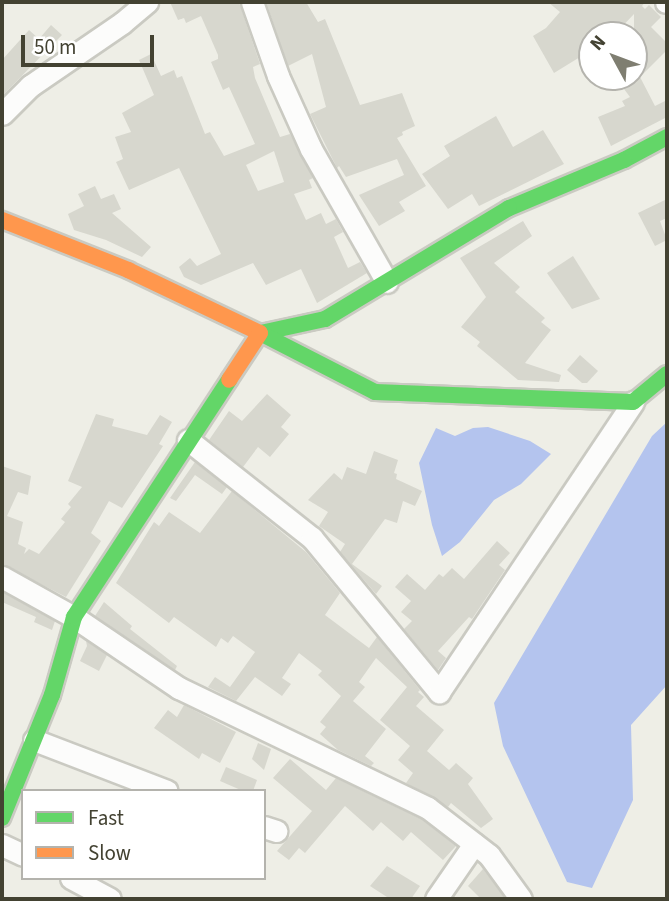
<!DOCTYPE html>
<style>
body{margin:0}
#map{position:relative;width:669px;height:901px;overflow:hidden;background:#eeeee6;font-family:"Source Sans 3",sans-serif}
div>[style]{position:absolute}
.water>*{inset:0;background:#b4c4ee}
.building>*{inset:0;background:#d7d7ce}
.roads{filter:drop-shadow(2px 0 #cacac2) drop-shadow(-2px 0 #cacac2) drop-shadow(0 2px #cacac2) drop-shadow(0 -2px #cacac2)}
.street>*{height:21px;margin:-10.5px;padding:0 10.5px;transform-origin:10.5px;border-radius:10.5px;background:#fcfcfb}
.fast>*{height:16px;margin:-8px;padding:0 8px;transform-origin:8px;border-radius:8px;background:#63d668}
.slow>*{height:16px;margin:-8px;padding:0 8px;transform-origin:8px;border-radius:8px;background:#ff974d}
span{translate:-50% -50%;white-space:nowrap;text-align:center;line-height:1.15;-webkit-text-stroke:7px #fff;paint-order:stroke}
.frame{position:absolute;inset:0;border:4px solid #434232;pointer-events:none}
.legend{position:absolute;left:21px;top:789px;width:245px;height:91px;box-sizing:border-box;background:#fff;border:2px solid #b4b3ad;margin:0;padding:9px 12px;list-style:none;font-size:21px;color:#434232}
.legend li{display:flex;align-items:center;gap:14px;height:35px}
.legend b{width:35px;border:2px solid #b4b3ad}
.north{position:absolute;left:578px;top:21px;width:70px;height:70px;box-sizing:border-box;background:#fff;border:2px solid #b4b3ad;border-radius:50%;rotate:311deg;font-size:19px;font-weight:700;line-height:28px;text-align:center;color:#434232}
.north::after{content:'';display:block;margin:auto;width:24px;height:32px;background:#7f7e71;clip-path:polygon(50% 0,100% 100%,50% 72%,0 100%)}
.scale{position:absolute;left:21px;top:35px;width:133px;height:32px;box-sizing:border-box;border:4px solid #434232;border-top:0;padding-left:9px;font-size:21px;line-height:24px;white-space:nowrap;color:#434232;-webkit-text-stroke:5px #fff;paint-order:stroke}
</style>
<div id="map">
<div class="water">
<div style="clip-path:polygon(667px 422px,667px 685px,631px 725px,633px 800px,592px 888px,567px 882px,503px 746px,494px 703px,652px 436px)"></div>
<div style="clip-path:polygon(488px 427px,530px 441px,551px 454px,521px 484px,494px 500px,460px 542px,442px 556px,432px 525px,419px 463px,436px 428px,455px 436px,473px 428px)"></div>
</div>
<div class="building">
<div style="clip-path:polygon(evenodd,170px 2px,239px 2px,260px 64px,253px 67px,255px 78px,280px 137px,290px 134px,313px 178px,309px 180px,312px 188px,294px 194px,306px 220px,321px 213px,326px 224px,336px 219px,343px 232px,334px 237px,348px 268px,360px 262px,367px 273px,317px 303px,301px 269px,266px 285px,253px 263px,201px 285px,184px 277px,179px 267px,190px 258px,197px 266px,221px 254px,179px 168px,129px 190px,116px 162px,123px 159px,115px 137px,131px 132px,122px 113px,154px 95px,139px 60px,151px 54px,161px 76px,174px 70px,177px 78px,182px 76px,205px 134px,210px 132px,224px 156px,255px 144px,229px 87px,223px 90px,211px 62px,218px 59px,218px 55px,201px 16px,186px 23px,184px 18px,178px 20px,170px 2px,274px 151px,284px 182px,258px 191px,246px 165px,274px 151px)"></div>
<div style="clip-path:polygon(266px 2px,306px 2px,318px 22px,325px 19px,360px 105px,402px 93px,415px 126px,402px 132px,403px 135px,397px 138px,426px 186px,399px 202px,405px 211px,379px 226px,359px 195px,404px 175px,397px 159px,346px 177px,339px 166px,337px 168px,310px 114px,326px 107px,312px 54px,288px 66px)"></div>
<div style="clip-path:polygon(548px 2px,645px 2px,642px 6px,645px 9px,649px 5px,661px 17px,651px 27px,667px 43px,667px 50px,640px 77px,655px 106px,667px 100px,667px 117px,611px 146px,598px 117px,625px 106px,622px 101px,630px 97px,615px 77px,634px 77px,634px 14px,614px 35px,592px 35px,592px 43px,580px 57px,554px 73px,533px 36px,546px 28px,560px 12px)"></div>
<div style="clip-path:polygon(51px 25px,62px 35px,2px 96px,2px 60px,29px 30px,39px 39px)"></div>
<div style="clip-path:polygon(496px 116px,513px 147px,543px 130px,564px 164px,479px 206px,472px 194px,448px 209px,422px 174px,450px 156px,444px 146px)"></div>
<div style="clip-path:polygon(95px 186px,101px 199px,114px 194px,121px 209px,112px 213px,151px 247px,142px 257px,106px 240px,74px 230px,68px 214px,84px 206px,78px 194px)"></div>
<div style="clip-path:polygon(667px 199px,667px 218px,660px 221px,667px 240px,655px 246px,638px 213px)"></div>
<div style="clip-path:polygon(523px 221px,532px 236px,494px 263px,520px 287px,515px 292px,545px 318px,541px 322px,551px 330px,525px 363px,561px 375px,559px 382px,518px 380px,477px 346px,480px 342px,461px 327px,486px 297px,460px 258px)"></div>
<div style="clip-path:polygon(573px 256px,600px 299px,572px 309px,547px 273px)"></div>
<div style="clip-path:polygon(580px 355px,598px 371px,587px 383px,582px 383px,567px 370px)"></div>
<div style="clip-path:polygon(267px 394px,291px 415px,281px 427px,289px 434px,270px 457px,258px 447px,243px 467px,209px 440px,229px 411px,242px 421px)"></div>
<div style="clip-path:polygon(96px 414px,114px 419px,112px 426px,147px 435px,160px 415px,172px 422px,159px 444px,163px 446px,122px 508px,109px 501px,91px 533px,101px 541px,66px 597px,2px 564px,2px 466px,31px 476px,28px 495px,18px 492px,7px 516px,23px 522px,18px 544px,26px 548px,24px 554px,29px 549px,39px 554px,65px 522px,61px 519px,71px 507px,68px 504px,82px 487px,68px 481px)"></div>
<div style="clip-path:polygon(374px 451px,398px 460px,394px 473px,397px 474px,396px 479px,422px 491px,415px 506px,403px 501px,397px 523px,385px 519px,352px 564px,382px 586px,376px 594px,340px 552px,345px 544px,319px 526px,328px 512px,308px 500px,334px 473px,342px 480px,347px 467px,366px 474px)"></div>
<div style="clip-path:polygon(195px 462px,227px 487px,222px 494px,195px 475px,176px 501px,170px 498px)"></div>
<div style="clip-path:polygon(232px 491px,306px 552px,340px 593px,325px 615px,369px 648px,377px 637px,420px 690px,418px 692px,424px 697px,416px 706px,444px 730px,427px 751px,449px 770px,456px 763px,473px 778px,468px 784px,493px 819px,481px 828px,451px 803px,448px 807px,406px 783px,413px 773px,398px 760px,410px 746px,380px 720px,407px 687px,376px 658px,359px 682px,365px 687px,353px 701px,386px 729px,365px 756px,374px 763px,371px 766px,338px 750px,320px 734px,326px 727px,320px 722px,341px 696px,318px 675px,322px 671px,299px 653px,282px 678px,291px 684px,282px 696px,255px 677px,236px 701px,208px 687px,215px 677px,230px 687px,255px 652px,233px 636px,228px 643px,221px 638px,216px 647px,174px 617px,169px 623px,116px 583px,154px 522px,159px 526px,169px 512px,200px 533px)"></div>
<div style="clip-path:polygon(497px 541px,510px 553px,499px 565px,505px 570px,472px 619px,469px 617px,438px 651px,446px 658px,438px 670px,404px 629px,412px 621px,401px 612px,411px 601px,395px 587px,407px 574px,425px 590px,439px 574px,443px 577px,452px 568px,464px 579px)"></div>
<div style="clip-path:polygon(2px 592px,55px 621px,52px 630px,34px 622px,36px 617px,2px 602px)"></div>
<div style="clip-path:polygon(104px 602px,132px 626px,130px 629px,177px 666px,175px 670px,95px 616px)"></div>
<div style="clip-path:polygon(86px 641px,107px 655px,99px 671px,80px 661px,87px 646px)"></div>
<div style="clip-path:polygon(184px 705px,236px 732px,220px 763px,202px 753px,199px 759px,154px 728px,168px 710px,177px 717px)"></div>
<div style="clip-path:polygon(258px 743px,271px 749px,264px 770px,252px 759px)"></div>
<div style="clip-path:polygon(290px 759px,326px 790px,336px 778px,421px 819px,456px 846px,443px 860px,411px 832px,403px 841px,381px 822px,373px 831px,345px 806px,305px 853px,299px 848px,289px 860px,277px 851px,312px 811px,273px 778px)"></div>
<div style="clip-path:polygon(226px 767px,257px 780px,253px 791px,243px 791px,220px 781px)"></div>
<div style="clip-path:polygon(387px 866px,420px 886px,411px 899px,390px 899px,370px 886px)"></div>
<div style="clip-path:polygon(483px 869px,504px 897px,502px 899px,481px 899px,468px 886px)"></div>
</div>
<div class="roads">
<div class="street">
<div style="left:252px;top:2px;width:78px;rotate:70.6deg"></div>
<div style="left:278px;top:76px;width:80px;rotate:65.7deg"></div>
<div style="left:311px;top:149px;width:153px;rotate:60.3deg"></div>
<div style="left:666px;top:2px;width:1px"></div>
<div style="left:2px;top:114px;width:40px;rotate:-45deg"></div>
<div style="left:30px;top:86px;width:112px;rotate:-34.4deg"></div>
<div style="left:122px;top:23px;width:33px;rotate:-40deg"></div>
<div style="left:188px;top:440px;width:158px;rotate:38.3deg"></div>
<div style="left:312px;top:538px;width:200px;rotate:50.5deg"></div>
<div style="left:439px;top:692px;width:349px;rotate:-56.2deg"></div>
<div style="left:2px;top:577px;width:82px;rotate:29.1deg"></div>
<div style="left:74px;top:617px;width:127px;rotate:34.1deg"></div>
<div style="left:179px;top:688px;width:276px;rotate:25.7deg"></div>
<div style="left:428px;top:808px;width:77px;rotate:37.6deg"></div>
<div style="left:489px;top:855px;width:54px;rotate:54deg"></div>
<div style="left:34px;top:740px;width:142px;rotate:21deg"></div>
<div style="left:264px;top:827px;width:13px;rotate:18deg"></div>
<div style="left:2px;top:845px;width:23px;rotate:25deg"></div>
<div style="left:71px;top:878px;width:44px;rotate:28.3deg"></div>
<div style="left:436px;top:899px;width:67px;rotate:-55.4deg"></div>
</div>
<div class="fast">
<div style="left:667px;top:137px;width:49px;rotate:151.9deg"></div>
<div style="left:624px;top:160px;width:125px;rotate:157.3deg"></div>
<div style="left:509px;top:208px;width:215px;rotate:148.9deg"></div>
<div style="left:325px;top:319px;width:66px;rotate:167.8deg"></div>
<div style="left:260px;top:333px;width:129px;rotate:27.2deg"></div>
<div style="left:375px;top:392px;width:258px;rotate:2.2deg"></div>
<div style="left:633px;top:402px;width:44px;rotate:-39.5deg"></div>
<div style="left:2px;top:818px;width:133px;rotate:-67.9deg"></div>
<div style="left:52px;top:695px;width:81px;rotate:-74.2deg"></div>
<div style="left:74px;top:617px;width:283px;rotate:-56.8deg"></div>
</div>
<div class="slow">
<div style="left:2px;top:220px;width:136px;rotate:21.6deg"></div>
<div style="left:128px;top:270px;width:146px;rotate:25.5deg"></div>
<div style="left:260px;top:333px;width:56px;rotate:123.4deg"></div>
</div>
</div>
<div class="frame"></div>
<ul class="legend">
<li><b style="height:9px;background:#63d668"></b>Fast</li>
<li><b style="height:9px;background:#ff974d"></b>Slow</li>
</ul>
<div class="north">N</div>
<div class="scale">50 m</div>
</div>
